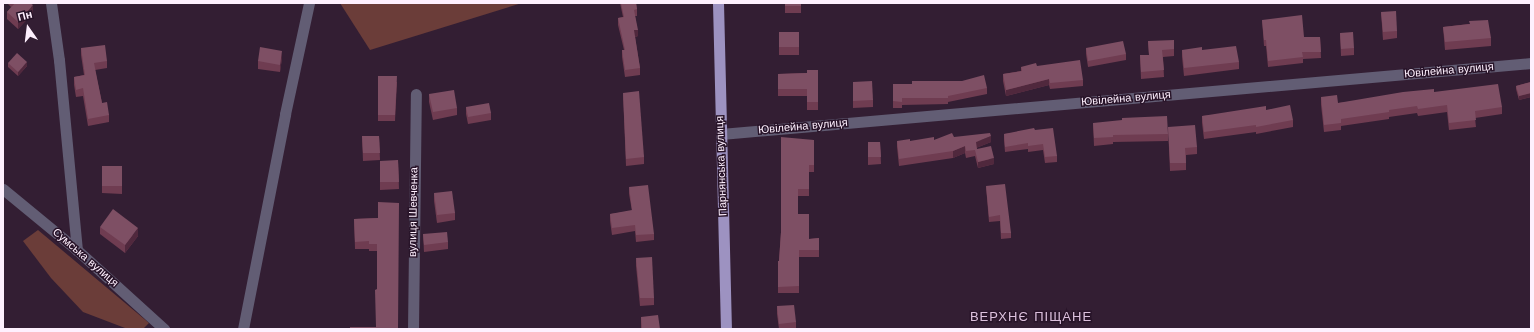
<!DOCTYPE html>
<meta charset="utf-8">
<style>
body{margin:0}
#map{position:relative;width:1534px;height:332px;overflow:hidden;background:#331e33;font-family:"Work Sans",sans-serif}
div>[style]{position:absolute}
.green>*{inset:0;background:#6b3d39}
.minor>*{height:11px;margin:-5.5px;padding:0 5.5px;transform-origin:5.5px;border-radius:5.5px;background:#625d74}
.primary>*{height:11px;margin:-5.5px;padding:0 5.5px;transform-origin:5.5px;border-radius:5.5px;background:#9d92c1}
.wall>*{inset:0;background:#6f3c51}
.shaded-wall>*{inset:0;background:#50283d}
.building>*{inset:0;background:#7e4f64}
span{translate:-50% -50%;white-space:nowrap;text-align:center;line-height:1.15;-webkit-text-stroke:3px #281429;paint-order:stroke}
.street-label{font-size:11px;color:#fef0fe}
.quarter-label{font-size:13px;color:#dcc0dd;letter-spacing:1px}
.frame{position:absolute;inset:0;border:4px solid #fef0fe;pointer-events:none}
.north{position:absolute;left:8px;top:8px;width:40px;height:40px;-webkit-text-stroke:3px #281429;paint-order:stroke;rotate:346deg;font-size:11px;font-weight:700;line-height:16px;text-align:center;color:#fef0fe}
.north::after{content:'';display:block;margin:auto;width:14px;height:18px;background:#fef0fe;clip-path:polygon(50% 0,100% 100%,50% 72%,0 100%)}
</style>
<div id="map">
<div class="green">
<div style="clip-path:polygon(340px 3px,522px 3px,370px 50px)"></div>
<div style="clip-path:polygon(38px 230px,149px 323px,143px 329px,125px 328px,83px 312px,51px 278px,23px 241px)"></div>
</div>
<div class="minor">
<div style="left:51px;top:3px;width:58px;rotate:82deg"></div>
<div style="left:59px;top:60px;width:191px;rotate:84.6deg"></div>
<div style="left:721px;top:134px;width:813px;rotate:-5.01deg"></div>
<div style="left:3px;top:189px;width:96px;rotate:39.5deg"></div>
<div style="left:77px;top:250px;width:118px;rotate:42.2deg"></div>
<div style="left:243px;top:329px;width:219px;rotate:-78.9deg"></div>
<div style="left:285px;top:114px;width:114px;rotate:-77.8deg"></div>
<div style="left:413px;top:329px;width:235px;rotate:-89.3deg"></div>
</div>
<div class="primary">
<div style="left:718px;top:3px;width:326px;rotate:88.6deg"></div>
</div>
<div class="wall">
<div style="clip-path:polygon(7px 3px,30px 3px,33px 13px,18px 29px,7px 19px,7px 12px,11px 7px)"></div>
<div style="clip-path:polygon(620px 3px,636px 3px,637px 9px,637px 16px,635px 16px,638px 36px,635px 37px,640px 68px,640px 75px,625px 77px,622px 57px,622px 50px,624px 50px,618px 25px,618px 18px,623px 17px)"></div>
<div style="clip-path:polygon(785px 3px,801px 3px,801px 13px,785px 13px)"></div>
<div style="clip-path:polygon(1381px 12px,1397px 31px,1397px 38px,1383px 40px)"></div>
<div style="clip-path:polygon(1262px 20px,1304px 37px,1320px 37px,1321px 58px,1303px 59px,1303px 63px,1268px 67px,1266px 46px,1264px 46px)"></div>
<div style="clip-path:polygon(1469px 24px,1491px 38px,1491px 46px,1445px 50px,1443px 27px)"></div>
<div style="clip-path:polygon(779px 32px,799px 47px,799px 55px,779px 55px)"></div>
<div style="clip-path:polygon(1340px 33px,1354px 48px,1354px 55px,1341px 56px)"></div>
<div style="clip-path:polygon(1148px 41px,1174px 49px,1174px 56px,1163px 57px,1164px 77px,1141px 79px,1140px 55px,1149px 55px)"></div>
<div style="clip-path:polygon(81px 48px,107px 61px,107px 68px,95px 70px,102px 103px,109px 115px,109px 122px,88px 126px,83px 96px,76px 97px,74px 85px,74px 77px,84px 75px,81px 55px)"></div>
<div style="clip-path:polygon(1086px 48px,1126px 54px,1126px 60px,1088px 67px,1086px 54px)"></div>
<div style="clip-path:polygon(1182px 50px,1239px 62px,1239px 69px,1184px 76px,1182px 57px)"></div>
<div style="clip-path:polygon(282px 58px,280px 72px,258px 69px,258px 61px)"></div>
<div style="clip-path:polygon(8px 63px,27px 66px,18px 76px,8px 67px)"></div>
<div style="clip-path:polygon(1037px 66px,1083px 80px,1083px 86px,1050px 89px,1049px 85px,1006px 96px,1003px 81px,1003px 74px,1021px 71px,1021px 67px)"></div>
<div style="clip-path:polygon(818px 70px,818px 110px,807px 110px,807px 96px,778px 96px,778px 74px,807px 73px)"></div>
<div style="clip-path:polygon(378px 76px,397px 82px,395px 121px,378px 121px)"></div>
<div style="clip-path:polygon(1531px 82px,1531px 97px,1519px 100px,1516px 89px,1516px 86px)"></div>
<div style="clip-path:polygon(893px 84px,987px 88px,987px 94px,948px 102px,948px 104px,902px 105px,902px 108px,893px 108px)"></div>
<div style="clip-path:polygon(853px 89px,873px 100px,873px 107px,853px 108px)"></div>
<div style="clip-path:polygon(1434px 92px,1502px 107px,1502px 114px,1475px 118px,1476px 127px,1449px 130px,1447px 112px,1418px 116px,1417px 113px,1389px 117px,1389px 119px,1341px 126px,1341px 130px,1324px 132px,1321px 105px,1321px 97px,1338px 103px)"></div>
<div style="clip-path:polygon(623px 93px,644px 157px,644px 164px,626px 166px)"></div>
<div style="clip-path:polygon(429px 94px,457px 108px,457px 115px,433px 120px,429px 102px)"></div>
<div style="clip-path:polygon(466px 107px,491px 113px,491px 120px,468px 124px,466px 114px)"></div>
<div style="clip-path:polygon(1266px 110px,1293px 120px,1293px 127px,1256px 134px,1256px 132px,1204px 139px,1202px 123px,1202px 116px)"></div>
<div style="clip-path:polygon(1093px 123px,1168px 134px,1168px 141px,1113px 142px,1113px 144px,1094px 146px)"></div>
<div style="clip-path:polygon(1168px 127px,1197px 147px,1197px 154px,1186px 155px,1186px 170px,1170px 171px)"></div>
<div style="clip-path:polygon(1035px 130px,1057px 156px,1057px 162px,1045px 163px,1043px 150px,1028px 152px,1028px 149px,1005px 152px,1004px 140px,1004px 134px)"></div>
<div style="clip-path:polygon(362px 136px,379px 136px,380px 160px,363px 161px)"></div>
<div style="clip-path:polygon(954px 137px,991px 142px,976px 148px,977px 149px,994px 164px,978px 168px,975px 156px,966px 158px,965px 153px,953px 158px,899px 166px,897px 147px,897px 141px,910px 141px,934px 140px)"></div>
<div style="clip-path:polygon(814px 140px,814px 172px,809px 172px,809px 196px,798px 196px,798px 214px,809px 239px,819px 238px,819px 257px,799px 257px,799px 293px,778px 293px,778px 261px,779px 261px,781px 232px)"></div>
<div style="clip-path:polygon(868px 142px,880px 142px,881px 164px,868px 165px)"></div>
<div style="clip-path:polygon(398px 160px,399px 189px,380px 190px,380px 168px)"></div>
<div style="clip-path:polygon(122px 166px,122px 194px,102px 193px,102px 186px)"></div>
<div style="clip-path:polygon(986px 186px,1011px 233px,1011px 238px,1001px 239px,1000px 221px,989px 222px)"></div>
<div style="clip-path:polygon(629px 187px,654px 234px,654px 240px,636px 242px,635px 231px,612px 235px,610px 221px,610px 214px,632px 211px,629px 194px)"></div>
<div style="clip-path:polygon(434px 193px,455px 213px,455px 220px,437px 223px,434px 201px)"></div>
<div style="clip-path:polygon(399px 203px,376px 327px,377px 289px,377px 251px,369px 251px,369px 249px,355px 249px,354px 219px,378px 218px)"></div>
<div style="clip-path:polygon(100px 227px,138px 236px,125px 253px,100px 234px)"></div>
<div style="clip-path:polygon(423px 234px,448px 242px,448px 249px,424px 252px)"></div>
<div style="clip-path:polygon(636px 258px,654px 298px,654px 305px,640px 306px,636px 266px)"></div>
<div style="clip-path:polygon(777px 306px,796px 322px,796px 329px,779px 329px,777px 314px)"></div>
<div style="clip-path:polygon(641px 317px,660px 329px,641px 329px)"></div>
</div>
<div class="shaded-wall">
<div style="clip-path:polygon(33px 5px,33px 13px,18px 29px,18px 22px)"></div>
<div style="clip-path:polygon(634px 30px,638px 30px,638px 36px,634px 37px)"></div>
<div style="clip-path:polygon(282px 51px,282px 58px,280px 72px,280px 65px)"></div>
<div style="clip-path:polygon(27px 62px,27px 66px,18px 76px,18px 72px)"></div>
<div style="clip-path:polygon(1049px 79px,1049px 85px,1006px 96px,1006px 90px)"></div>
<div style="clip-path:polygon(1531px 93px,1531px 97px,1519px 100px,1519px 96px)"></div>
<div style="clip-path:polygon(991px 136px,991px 142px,976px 148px,976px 142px)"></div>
<div style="clip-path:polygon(965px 146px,965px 153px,953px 158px,953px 151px)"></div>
<div style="clip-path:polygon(994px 158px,994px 164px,978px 168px,978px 162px)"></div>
<div style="clip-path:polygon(138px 228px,138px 236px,125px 253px,125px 245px)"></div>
</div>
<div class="building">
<div style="clip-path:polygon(15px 3px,30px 3px,33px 5px,18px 22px,7px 12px)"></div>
<div style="clip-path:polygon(621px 3px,636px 3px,637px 9px,634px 10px,638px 30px,634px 30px,640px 68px,625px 70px,622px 50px,625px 50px,618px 18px,624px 17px)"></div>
<div style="clip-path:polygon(785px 3px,801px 3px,801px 6px,785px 6px)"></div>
<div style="clip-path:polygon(1396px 11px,1397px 31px,1383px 32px,1381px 12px)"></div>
<div style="clip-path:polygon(1302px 15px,1304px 37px,1320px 37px,1321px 52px,1302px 52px,1303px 57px,1268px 61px,1266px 40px,1264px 40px,1262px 20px)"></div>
<div style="clip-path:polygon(1488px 20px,1491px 38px,1445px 42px,1443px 27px,1470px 24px,1469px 21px)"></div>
<div style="clip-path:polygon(779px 32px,799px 32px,799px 47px,779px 47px)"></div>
<div style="clip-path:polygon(1353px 32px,1354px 48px,1341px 49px,1340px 33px)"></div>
<div style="clip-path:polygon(1174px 40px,1174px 49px,1162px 50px,1164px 70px,1141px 72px,1140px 55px,1149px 55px,1148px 41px)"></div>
<div style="clip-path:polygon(1123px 41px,1126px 54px,1088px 61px,1086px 48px)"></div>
<div style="clip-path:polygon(105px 45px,107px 61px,94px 63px,102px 103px,107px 102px,109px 115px,88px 119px,83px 88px,76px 90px,74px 77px,85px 75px,81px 48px)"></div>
<div style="clip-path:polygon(1236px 46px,1239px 62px,1184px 68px,1182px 50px,1202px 47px,1202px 50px)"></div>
<div style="clip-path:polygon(260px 47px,282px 51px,280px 65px,258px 61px)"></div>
<div style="clip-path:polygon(17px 53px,27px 62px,18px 72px,8px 63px)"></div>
<div style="clip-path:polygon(1080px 60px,1083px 80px,1050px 83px,1049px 79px,1006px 90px,1003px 74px,1022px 71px,1021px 67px,1036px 63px,1037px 66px)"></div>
<div style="clip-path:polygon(807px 70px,818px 70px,818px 102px,807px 102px,807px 89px,778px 89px,778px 74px,807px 73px)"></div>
<div style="clip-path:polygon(984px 75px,987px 88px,948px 96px,948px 98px,902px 98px,902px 102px,893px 101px,893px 84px,912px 84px,912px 81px,962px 81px)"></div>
<div style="clip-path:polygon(378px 76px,397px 76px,395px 115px,378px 115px)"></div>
<div style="clip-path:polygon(872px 81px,873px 100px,853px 101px,853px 82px)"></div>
<div style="clip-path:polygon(1531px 82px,1531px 93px,1519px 96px,1516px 86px)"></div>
<div style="clip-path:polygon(1498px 84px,1502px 107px,1475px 111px,1476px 120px,1449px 123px,1447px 105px,1418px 109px,1417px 106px,1389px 110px,1389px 112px,1341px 119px,1341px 123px,1324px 125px,1321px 97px,1337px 95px,1338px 103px,1403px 92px,1434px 89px,1434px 92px)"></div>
<div style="clip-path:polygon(454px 90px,457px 108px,433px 112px,429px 94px)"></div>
<div style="clip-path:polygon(639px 91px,644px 157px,626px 159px,623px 93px)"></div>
<div style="clip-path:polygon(489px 103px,491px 113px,468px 117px,466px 107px)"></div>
<div style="clip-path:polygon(1290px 105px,1293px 120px,1256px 127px,1256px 125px,1204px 132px,1202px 116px,1266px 106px,1266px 110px)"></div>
<div style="clip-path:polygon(1167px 116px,1168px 134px,1113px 135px,1113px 137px,1094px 138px,1093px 123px,1122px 120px,1122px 118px)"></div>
<div style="clip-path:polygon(1195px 125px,1197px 147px,1185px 148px,1186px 163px,1170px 163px,1168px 127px)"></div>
<div style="clip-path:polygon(1034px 128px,1035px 130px,1053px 128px,1057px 156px,1045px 157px,1043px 144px,1028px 146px,1028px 143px,1005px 147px,1004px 134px)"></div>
<div style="clip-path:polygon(952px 133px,954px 137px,990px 133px,991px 136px,976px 142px,977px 149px,991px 146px,994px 158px,978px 162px,975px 150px,966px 151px,965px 146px,953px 151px,899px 159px,897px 141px,910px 139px,910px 141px,934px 137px,934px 140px)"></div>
<div style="clip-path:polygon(362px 136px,379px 136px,380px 153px,363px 153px)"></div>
<div style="clip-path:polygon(781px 137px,814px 140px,814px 165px,809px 165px,809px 189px,798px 189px,798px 214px,809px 214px,809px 239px,819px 238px,819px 250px,799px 250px,799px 286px,778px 287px,778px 261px,779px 261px,781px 232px)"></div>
<div style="clip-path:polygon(868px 142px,880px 142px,881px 157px,868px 157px)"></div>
<div style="clip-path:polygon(398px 160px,399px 182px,380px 182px,380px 161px)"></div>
<div style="clip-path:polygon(102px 166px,122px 166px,122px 186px,102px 186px)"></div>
<div style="clip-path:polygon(1005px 184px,1011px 233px,1001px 233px,1000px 215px,989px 217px,986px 186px)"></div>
<div style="clip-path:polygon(648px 185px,654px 234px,636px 235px,635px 225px,612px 228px,610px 214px,632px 210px,629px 187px)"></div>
<div style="clip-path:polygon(452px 191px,455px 213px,437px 215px,434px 193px)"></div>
<div style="clip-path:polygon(378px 202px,399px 203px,398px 329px,350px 329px,350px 327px,376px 327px,375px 290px,377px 289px,377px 244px,369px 244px,369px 241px,355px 242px,354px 219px,378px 218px)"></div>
<div style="clip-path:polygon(113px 209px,138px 228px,125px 245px,100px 227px)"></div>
<div style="clip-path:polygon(447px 232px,448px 242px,424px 245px,423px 234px)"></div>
<div style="clip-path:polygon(652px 257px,654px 298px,640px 298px,636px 258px)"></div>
<div style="clip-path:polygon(794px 305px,796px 322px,779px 324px,777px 306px)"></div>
<div style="clip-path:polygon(658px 315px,660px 329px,642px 329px,641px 317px)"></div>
</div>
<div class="street-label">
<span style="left:1449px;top:71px;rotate:-5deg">Ювілейна вулиця</span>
<span style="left:1126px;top:99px;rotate:-5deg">Ювілейна вулиця</span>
<span style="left:803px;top:127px;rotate:-5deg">Ювілейна вулиця</span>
<span style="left:722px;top:166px;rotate:-92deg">Парнянська вулиця</span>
<span style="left:414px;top:212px;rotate:-89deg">вулиця Шевченка</span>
<span style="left:85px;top:258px;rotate:41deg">Сумська вулиця</span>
</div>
<div class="quarter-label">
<span style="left:1031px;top:317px">ВЕРХНЄ ПІЩАНЕ</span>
</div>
<div class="frame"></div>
<div class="north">Пн</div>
</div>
